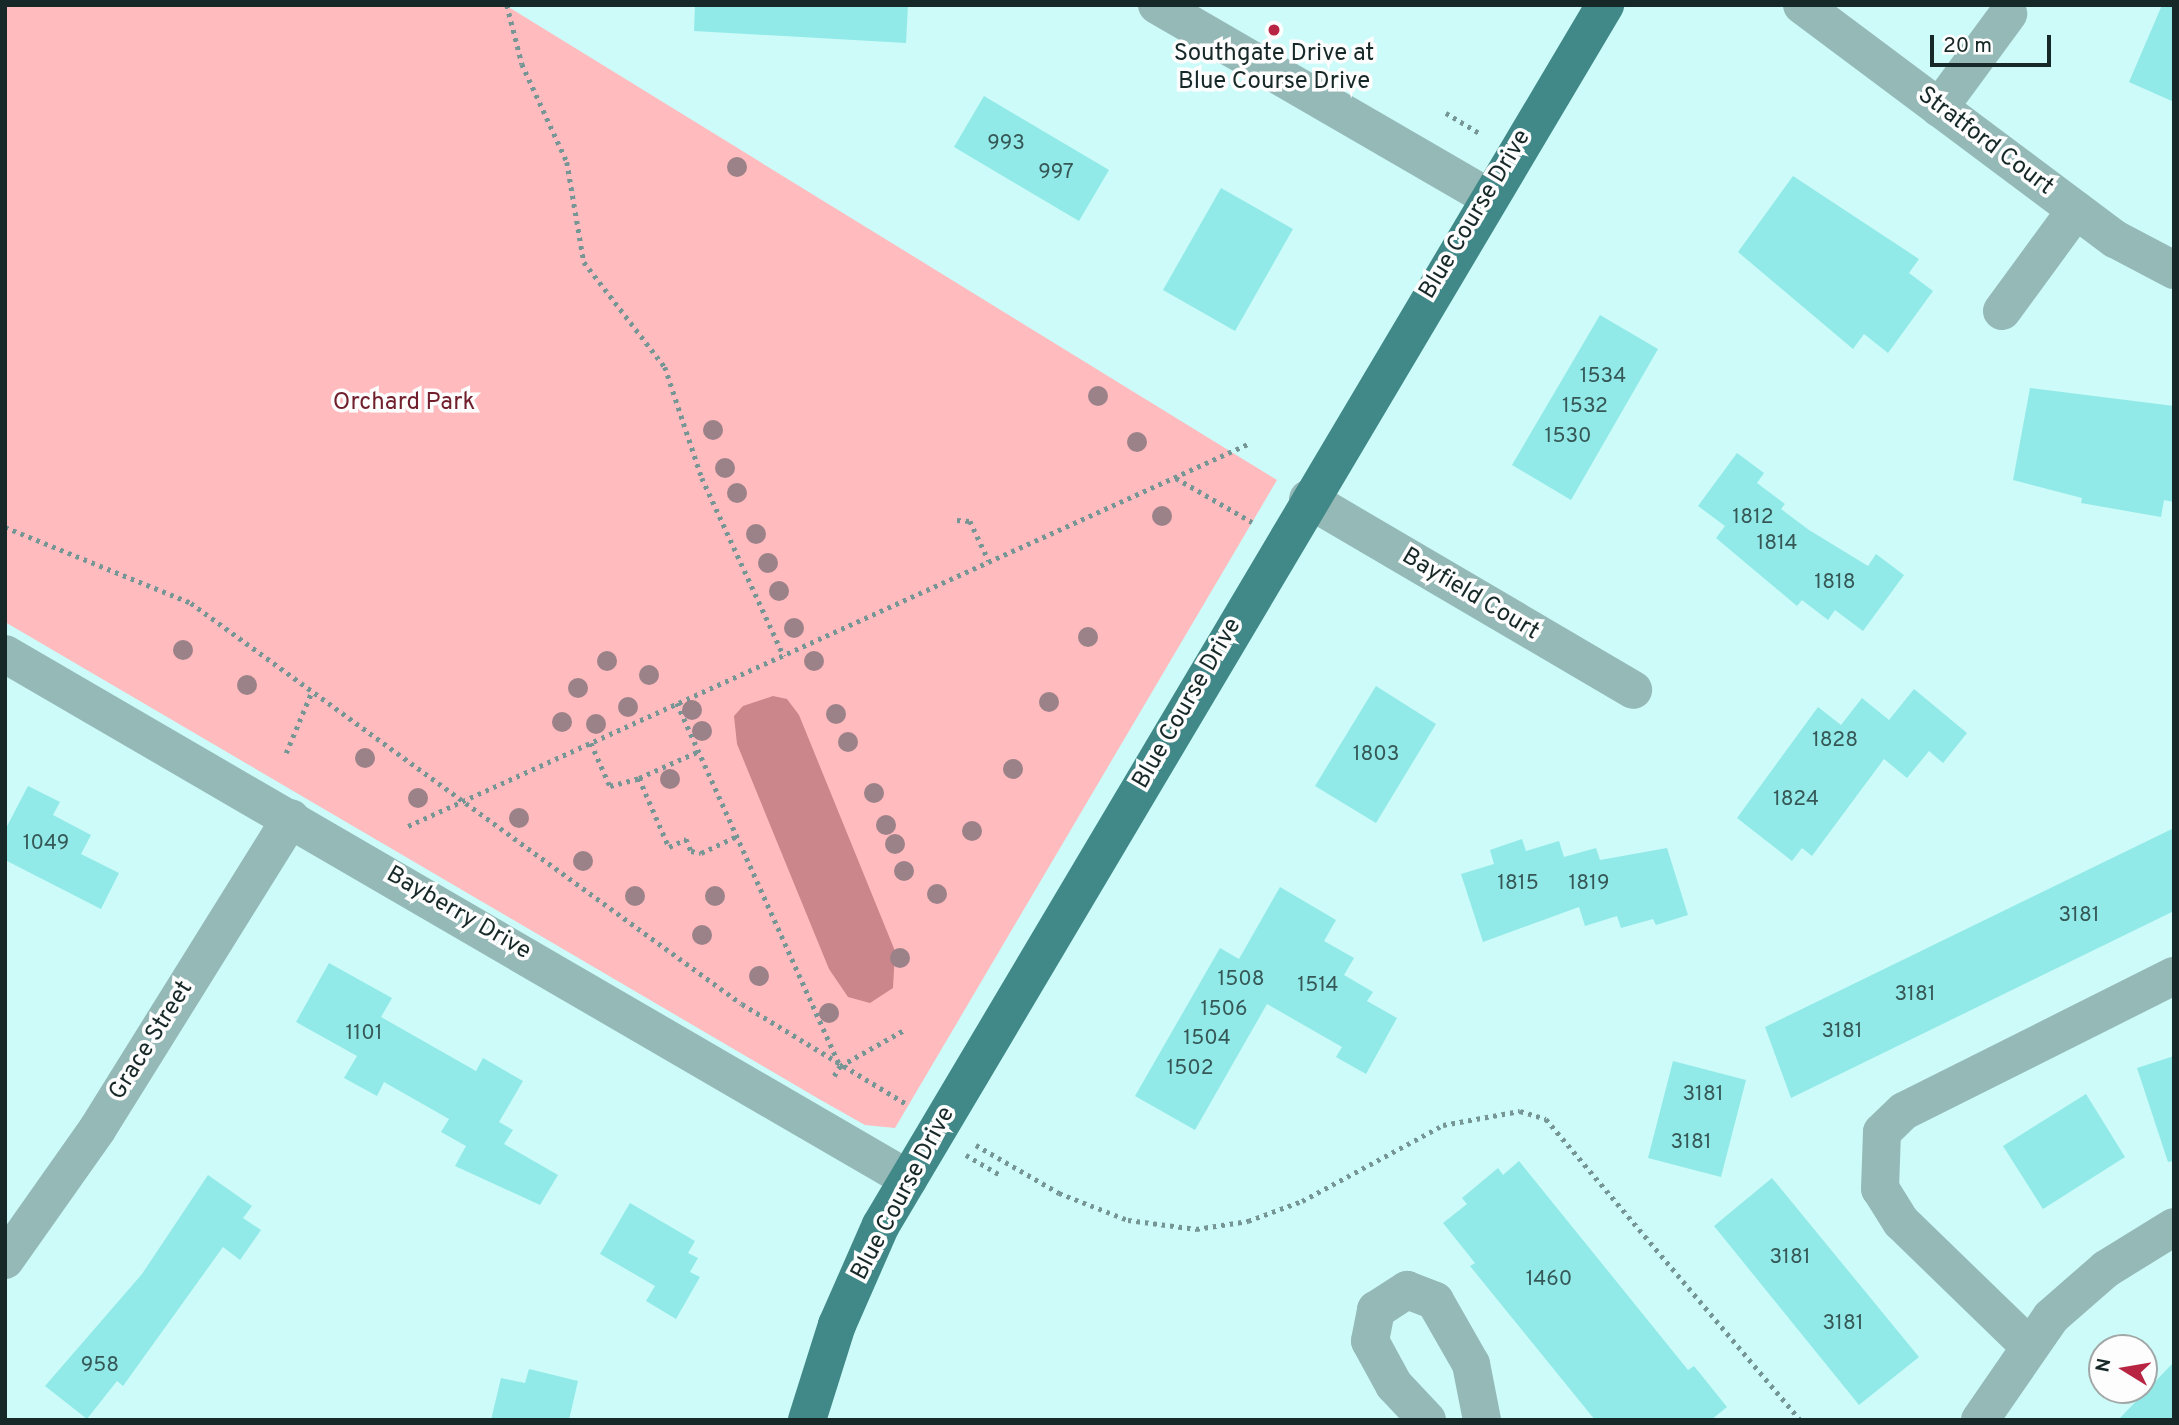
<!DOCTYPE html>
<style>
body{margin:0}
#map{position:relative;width:2179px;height:1425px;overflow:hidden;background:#ccfbf9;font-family:Overpass,sans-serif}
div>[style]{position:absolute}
.green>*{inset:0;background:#ffbbbe}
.water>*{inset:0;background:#ca868a}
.building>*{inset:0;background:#92eae8}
.path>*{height:4.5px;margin-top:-2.25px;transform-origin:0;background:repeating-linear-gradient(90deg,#759695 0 3.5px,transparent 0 8.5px)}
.minor>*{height:38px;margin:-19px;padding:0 19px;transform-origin:19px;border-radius:19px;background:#95b9b7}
.major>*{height:38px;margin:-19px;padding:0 19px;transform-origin:19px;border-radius:19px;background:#418988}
.trees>*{width:20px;height:20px;margin:-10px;border-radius:50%;background:#9a8288}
.dots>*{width:19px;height:19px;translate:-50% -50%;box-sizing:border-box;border:4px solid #fdfdfd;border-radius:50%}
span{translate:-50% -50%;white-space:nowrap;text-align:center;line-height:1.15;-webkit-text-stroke:7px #fdfdfd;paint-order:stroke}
.number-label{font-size:21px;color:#355857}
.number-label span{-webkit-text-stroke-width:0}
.poi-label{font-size:24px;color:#162827}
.street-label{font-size:24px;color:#162827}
.park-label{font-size:24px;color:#711f2c}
.frame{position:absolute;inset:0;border:7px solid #162827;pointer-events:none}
.north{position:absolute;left:2088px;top:1334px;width:70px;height:70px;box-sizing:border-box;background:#fdfdfd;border:2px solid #a1a8a7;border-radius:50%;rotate:281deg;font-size:19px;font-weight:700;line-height:28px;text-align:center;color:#162827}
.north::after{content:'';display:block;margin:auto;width:24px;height:32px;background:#b72543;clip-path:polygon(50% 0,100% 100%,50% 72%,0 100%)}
.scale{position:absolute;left:1930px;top:35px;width:121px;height:32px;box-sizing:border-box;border:4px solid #162827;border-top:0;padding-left:9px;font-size:21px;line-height:24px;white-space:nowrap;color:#162827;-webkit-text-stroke:5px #fdfdfd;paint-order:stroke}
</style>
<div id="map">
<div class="green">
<div style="clip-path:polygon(5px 5px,505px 5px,1277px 480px,895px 1128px,865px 1125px,819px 1099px,5px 622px)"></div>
</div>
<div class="water">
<div style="clip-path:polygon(773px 696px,787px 699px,799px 715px,895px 951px,893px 988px,870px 1003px,848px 997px,829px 969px,737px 744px,734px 716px,743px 706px)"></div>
</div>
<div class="building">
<div style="clip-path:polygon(695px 5px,908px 5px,906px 43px,694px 31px)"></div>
<div style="clip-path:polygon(2162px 5px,2174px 5px,2174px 102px,2129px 82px)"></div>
<div style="clip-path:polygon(984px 96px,1109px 170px,1079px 221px,954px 147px)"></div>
<div style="clip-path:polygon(1793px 176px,1919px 259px,1909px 273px,1933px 291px,1888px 353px,1864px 334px,1853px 349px,1738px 252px)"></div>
<div style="clip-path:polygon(1221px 188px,1293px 229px,1235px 331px,1163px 290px)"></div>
<div style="clip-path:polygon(1600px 315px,1658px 349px,1571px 500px,1512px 465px)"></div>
<div style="clip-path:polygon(2030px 388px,2174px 406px,2174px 502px,2164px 500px,2161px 517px,2081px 503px,2082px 498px,2013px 480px)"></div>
<div style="clip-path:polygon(1737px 453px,1764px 473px,1757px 483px,1785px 504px,1781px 509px,1809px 530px,1868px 566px,1876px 554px,1904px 575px,1863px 631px,1835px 610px,1828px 620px,1802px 600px,1797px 606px,1716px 538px,1725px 526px,1698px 506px)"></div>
<div style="clip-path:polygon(1376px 686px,1436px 724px,1376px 823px,1315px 786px)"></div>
<div style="clip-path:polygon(1914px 689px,1967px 733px,1943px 763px,1929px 751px,1907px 778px,1884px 759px,1812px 856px,1802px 848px,1792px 861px,1737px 818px,1818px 707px,1841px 725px,1862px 698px,1889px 720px)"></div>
<div style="clip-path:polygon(28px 786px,60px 802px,53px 815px,91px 835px,81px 854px,119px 873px,101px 909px,5px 860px,5px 830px)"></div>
<div style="clip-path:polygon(2174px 828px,2174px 911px,1791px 1098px,1765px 1027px)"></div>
<div style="clip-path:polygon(1522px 839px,1526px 851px,1559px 841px,1564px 857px,1596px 848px,1600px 860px,1667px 848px,1688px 915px,1656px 925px,1653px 919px,1621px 928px,1617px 916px,1585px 926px,1579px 907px,1483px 942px,1461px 874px,1494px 864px,1490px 850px)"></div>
<div style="clip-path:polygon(1280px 887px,1336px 920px,1324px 941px,1354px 958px,1344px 975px,1373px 992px,1367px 1001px,1397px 1018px,1366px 1074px,1336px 1057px,1342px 1047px,1267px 1004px,1195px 1130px,1135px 1096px,1220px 948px,1239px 959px)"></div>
<div style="clip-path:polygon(329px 963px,392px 998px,381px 1017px,476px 1071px,483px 1058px,523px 1081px,499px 1122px,513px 1130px,504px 1144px,558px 1175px,540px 1205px,455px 1166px,466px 1146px,441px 1132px,449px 1119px,384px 1082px,377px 1096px,344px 1078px,357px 1056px,296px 1022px)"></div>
<div style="clip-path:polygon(2174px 1056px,2174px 1161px,2168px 1162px,2137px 1068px)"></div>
<div style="clip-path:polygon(1673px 1061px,1746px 1080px,1721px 1177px,1648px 1158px)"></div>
<div style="clip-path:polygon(2086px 1094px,2125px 1157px,2043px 1209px,2003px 1146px)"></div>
<div style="clip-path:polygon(1519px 1161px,1688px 1370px,1694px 1366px,1727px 1407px,1711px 1420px,1595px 1420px,1470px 1266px,1475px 1263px,1443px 1223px,1467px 1204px,1462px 1198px,1498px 1168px,1503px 1175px)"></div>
<div style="clip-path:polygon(208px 1175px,252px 1206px,243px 1218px,261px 1230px,240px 1260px,223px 1247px,123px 1386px,117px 1381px,87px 1419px,45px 1386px,142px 1274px)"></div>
<div style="clip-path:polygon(1772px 1178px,1919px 1357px,1859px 1405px,1714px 1226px)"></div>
<div style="clip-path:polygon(630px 1203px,695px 1241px,688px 1253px,698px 1258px,690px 1272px,700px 1277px,676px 1319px,646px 1301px,655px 1286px,600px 1254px)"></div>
<div style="clip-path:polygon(2174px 1362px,2174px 1420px,2118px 1420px)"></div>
<div style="clip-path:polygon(529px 1369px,578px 1381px,569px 1420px,491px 1420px,501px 1378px,525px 1383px)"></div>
</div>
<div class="path">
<div style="left:507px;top:5px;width:61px;rotate:75.7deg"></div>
<div style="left:522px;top:64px;width:108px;rotate:65.3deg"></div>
<div style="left:567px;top:162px;width:101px;rotate:80.4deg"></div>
<div style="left:584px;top:262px;width:133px;rotate:52.4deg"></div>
<div style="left:665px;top:367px;width:117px;rotate:71.6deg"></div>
<div style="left:702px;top:478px;width:196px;rotate:65.3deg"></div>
<div style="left:1446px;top:113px;width:41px;rotate:31deg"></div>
<div style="left:1176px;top:478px;width:88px;rotate:30.1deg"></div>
<div style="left:957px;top:520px;width:13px;rotate:4deg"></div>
<div style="left:970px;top:521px;width:44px;rotate:64.6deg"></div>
<div style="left:5px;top:527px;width:201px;rotate:22.2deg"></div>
<div style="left:191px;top:603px;width:681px;rotate:36.05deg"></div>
<div style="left:742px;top:1004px;width:194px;rotate:31.3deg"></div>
<div style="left:677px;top:703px;width:397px;rotate:65.8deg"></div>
<div style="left:591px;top:743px;width:47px;rotate:66.2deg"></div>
<div style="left:610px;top:786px;width:30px;rotate:-15deg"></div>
<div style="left:639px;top:778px;width:75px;rotate:66.5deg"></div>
<div style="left:669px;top:847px;width:19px;rotate:-25deg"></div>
<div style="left:686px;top:839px;width:13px;rotate:67deg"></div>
<div style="left:691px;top:851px;width:10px;rotate:11deg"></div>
<div style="left:701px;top:853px;width:40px;rotate:-25deg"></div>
<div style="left:286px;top:753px;width:67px;rotate:-67.2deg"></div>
<div style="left:639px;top:778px;width:66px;rotate:-24.2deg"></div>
<div style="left:408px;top:826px;width:925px;rotate:-24.46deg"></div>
<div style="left:834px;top:1076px;width:12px;rotate:-59deg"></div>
<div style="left:840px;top:1066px;width:76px;rotate:-29.3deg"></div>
<div style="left:976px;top:1145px;width:96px;rotate:30deg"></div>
<div style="left:1059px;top:1193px;width:74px;rotate:21.4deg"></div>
<div style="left:1128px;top:1220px;width:69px;rotate:7.5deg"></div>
<div style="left:1196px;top:1229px;width:53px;rotate:-8.7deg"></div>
<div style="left:1248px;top:1221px;width:58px;rotate:-20.3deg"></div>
<div style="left:1302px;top:1201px;width:160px;rotate:-28.3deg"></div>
<div style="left:1443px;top:1125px;width:78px;rotate:-10.3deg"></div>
<div style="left:1520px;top:1111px;width:27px;rotate:17deg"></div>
<div style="left:1546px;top:1119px;width:394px;rotate:49.8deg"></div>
<div style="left:966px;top:1155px;width:42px;rotate:30.3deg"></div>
</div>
<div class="minor">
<div style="left:1157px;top:5px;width:381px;rotate:30.1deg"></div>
<div style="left:1802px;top:5px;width:391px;rotate:36.8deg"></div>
<div style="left:2115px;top:239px;width:67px;rotate:27.7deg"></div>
<div style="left:1939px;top:108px;width:117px;rotate:-53.7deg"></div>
<div style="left:2002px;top:311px;width:125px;rotate:-53.8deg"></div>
<div style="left:1308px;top:499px;width:377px;rotate:30.4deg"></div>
<div style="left:5px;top:654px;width:1045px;rotate:30.17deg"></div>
<div style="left:5px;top:1260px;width:161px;rotate:-54.8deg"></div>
<div style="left:98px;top:1128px;width:365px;rotate:-58.1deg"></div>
<div style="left:2027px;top:1344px;width:175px;rotate:-135.9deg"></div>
<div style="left:1901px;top:1222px;width:39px;rotate:-122deg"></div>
<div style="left:1880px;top:1189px;width:57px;rotate:-88deg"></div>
<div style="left:1882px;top:1132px;width:30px;rotate:-44deg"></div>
<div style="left:1904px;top:1111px;width:302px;rotate:-26.6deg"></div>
<div style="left:1427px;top:1420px;width:48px;rotate:-133.3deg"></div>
<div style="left:1394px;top:1385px;width:50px;rotate:-118.6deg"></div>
<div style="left:1370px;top:1341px;width:32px;rotate:-79deg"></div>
<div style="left:1376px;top:1310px;width:37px;rotate:-33deg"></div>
<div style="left:1407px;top:1290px;width:30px;rotate:21deg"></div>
<div style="left:1435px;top:1301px;width:73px;rotate:60.3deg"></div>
<div style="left:1471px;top:1364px;width:57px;rotate:78.9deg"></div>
<div style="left:1980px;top:1420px;width:125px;rotate:-55.4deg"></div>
<div style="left:2051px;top:1317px;width:73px;rotate:-41.1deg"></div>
<div style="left:2106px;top:1269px;width:80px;rotate:-31.7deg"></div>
</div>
<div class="major">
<div style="left:807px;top:1420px;width:100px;rotate:-72.5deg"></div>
<div style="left:837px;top:1325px;width:109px;rotate:-66.3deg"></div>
<div style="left:881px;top:1225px;width:1419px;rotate:-59.31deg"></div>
</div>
<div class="trees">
<div style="left:737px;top:167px"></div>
<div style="left:1098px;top:396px"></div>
<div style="left:713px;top:430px"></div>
<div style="left:1137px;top:442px"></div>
<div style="left:725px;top:468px"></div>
<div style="left:737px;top:493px"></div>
<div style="left:1162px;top:516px"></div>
<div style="left:756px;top:534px"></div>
<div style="left:768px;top:563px"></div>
<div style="left:779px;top:591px"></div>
<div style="left:794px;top:628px"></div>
<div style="left:1088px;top:637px"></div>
<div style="left:183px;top:650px"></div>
<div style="left:607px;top:661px"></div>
<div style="left:814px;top:661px"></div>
<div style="left:649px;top:675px"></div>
<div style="left:247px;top:685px"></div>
<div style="left:578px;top:688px"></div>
<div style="left:1049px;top:702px"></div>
<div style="left:628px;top:707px"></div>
<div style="left:692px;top:710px"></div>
<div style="left:836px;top:714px"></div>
<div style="left:562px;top:722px"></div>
<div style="left:596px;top:724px"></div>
<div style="left:702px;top:731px"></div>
<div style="left:848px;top:742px"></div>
<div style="left:365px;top:758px"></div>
<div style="left:1013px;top:769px"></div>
<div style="left:670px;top:779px"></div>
<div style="left:874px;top:793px"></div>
<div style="left:418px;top:798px"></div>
<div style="left:519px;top:818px"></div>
<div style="left:886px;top:825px"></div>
<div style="left:972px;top:831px"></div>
<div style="left:895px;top:844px"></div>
<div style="left:583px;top:861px"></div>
<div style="left:904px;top:871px"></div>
<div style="left:937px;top:894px"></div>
<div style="left:635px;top:896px"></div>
<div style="left:715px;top:896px"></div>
<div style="left:702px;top:935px"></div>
<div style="left:900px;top:958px"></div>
<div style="left:759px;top:976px"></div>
<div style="left:829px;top:1013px"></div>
</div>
<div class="dots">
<div style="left:1274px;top:30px;background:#b72543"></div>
</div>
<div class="number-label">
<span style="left:1006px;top:144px">993</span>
<span style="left:1056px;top:173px">997</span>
<span style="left:1603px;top:377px">1534</span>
<span style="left:1585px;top:407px">1532</span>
<span style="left:1568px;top:437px">1530</span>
<span style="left:1753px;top:518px">1812</span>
<span style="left:1777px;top:544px">1814</span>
<span style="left:1835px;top:583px">1818</span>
<span style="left:1835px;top:741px">1828</span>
<span style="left:1376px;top:755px">1803</span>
<span style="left:1796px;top:800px">1824</span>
<span style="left:46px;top:844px">1049</span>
<span style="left:1518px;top:884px">1815</span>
<span style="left:1589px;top:884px">1819</span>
<span style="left:2079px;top:916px">3181</span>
<span style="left:1241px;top:980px">1508</span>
<span style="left:1318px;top:986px">1514</span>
<span style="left:1915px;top:995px">3181</span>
<span style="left:1224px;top:1010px">1506</span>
<span style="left:1842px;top:1032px">3181</span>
<span style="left:364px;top:1034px">1101</span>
<span style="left:1207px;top:1039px">1504</span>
<span style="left:1190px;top:1069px">1502</span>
<span style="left:1703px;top:1095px">3181</span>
<span style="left:1691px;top:1143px">3181</span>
<span style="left:1790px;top:1258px">3181</span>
<span style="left:1549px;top:1280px">1460</span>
<span style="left:1843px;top:1324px">3181</span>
<span style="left:100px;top:1366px">958</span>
</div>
<div class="poi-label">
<span style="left:1274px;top:69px">Southgate Drive at<br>Blue Course Drive</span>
</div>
<div class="street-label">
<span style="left:1985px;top:142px;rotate:37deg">Stratford Court</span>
<span style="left:1476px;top:215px;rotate:-59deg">Blue Course Drive</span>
<span style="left:1470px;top:595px;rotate:31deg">Bayfield Court</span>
<span style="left:1188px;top:704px;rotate:-60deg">Blue Course Drive</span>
<span style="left:458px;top:914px;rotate:30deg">Bayberry Drive</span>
<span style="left:152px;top:1041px;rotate:-58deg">Grace Street</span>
<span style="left:904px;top:1194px;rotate:-62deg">Blue Course Drive</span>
</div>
<div class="park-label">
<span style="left:404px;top:404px">Orchard Park</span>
</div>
<div class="frame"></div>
<div class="north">N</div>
<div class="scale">20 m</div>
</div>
